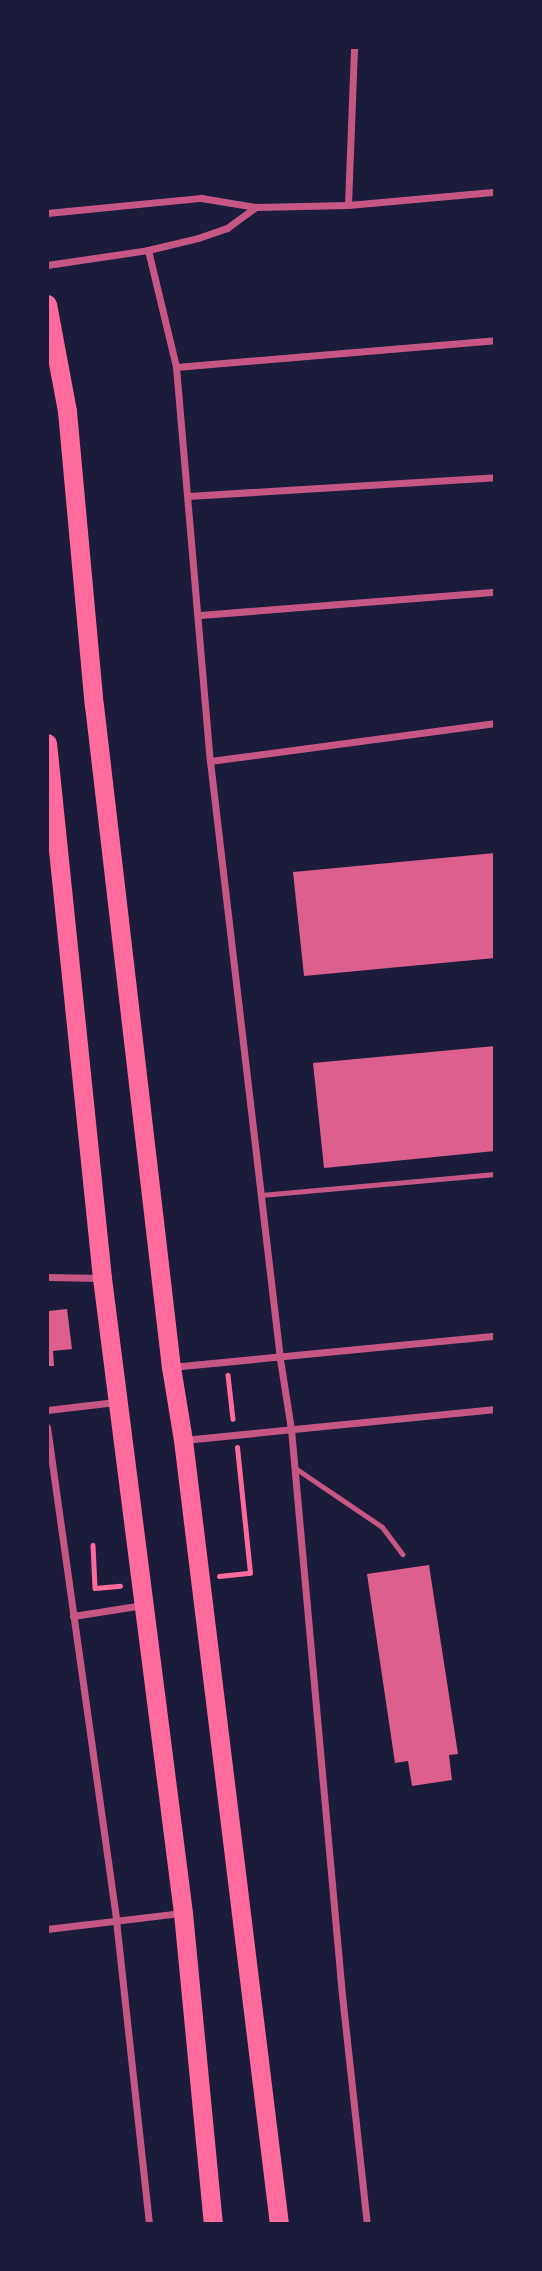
<!DOCTYPE html>
<style>
body{margin:0}
#map{position:relative;width:542px;height:2271px;overflow:hidden;background:#1b1b3a;font-family:Helvetica,sans-serif}
div>[style]{position:absolute}
.building>*{inset:0;background:#dd5f8e}
.path>*{height:4.5px;margin:-2.25px;padding:0 2.25px;transform-origin:2.25px;border-radius:2.25px;background:#ff6b9d}
.service>*{height:5px;margin:-2.5px;padding:0 2.5px;transform-origin:2.5px;border-radius:2.5px;background:#c65784}
.minor>*{height:7px;margin:-3.5px;padding:0 3.5px;transform-origin:3.5px;border-radius:3.5px;background:#c65784}
.trunk>*{height:19px;margin:-9.5px;padding:0 9.5px;transform-origin:9.5px;border-radius:9.5px;background:#ff6b9d}
span{translate:-50% -50%;white-space:nowrap;text-align:center;line-height:1.15;-webkit-text-stroke:6px #1b1b3a;paint-order:stroke}
.frame{position:absolute;inset:0;border:49px solid #1b1b3a;pointer-events:none}
</style>
<div id="map">
<div class="building">
<div style="clip-path:polygon(495px 853px,495px 958px,304px 976px,293px 872px)"></div>
<div style="clip-path:polygon(495px 1046px,495px 1151px,324px 1168px,313px 1063px)"></div>
<div style="clip-path:polygon(67px 1309px,72px 1349px,53px 1351px,54px 1366px,47px 1366px,48px 1311px)"></div>
<div style="clip-path:polygon(429px 1565px,458px 1754px,449px 1755px,452px 1780px,412px 1786px,408px 1761px,395px 1763px,367px 1574px)"></div>
</div>
<div class="path">
<div style="left:228px;top:1375px;width:44px;rotate:83.5deg"></div>
<div style="left:93px;top:1545px;width:43px;rotate:87.3deg"></div>
<div style="left:95px;top:1588px;width:25px;rotate:-5deg"></div>
<div style="left:219px;top:1576px;width:31px;rotate:-6deg"></div>
<div style="left:250px;top:1573px;width:126px;rotate:-95.9deg"></div>
</div>
<div class="service">
<div style="left:261px;top:1195px;width:235px;rotate:-5.1deg"></div>
<div style="left:295px;top:1468px;width:105px;rotate:34.1deg"></div>
<div style="left:382px;top:1527px;width:34px;rotate:53deg"></div>
</div>
<div class="minor">
<div style="left:348px;top:205px;width:158px;rotate:-87.8deg"></div>
<div style="left:47px;top:213px;width:155px;rotate:-5.6deg"></div>
<div style="left:201px;top:198px;width:56px;rotate:9.3deg"></div>
<div style="left:256px;top:207px;width:92px;rotate:-1.2deg"></div>
<div style="left:348px;top:205px;width:148px;rotate:-5.1deg"></div>
<div style="left:148px;top:250px;width:120px;rotate:76.5deg"></div>
<div style="left:176px;top:367px;width:395px;rotate:85.1deg"></div>
<div style="left:210px;top:761px;width:602px;rotate:83.32deg"></div>
<div style="left:280px;top:1359px;width:71px;rotate:81.1deg"></div>
<div style="left:291px;top:1429px;width:568px;rotate:84.85deg"></div>
<div style="left:342px;top:1995px;width:230px;rotate:83.8deg"></div>
<div style="left:47px;top:265px;width:102px;rotate:-8.4deg"></div>
<div style="left:148px;top:250px;width:51px;rotate:-13.5deg"></div>
<div style="left:198px;top:238px;width:31px;rotate:-19deg"></div>
<div style="left:227px;top:228px;width:36px;rotate:-36deg"></div>
<div style="left:176px;top:367px;width:320px;rotate:-4.8deg"></div>
<div style="left:188px;top:496px;width:308px;rotate:-3.5deg"></div>
<div style="left:200px;top:615px;width:296px;rotate:-4.5deg"></div>
<div style="left:210px;top:761px;width:288px;rotate:-7.6deg"></div>
<div style="left:47px;top:1277px;width:54px;rotate:1.1deg"></div>
<div style="left:171px;top:1367px;width:325px;rotate:-5.5deg"></div>
<div style="left:47px;top:1410px;width:69px;rotate:-6.6deg"></div>
<div style="left:47px;top:1427px;width:498px;rotate:82deg"></div>
<div style="left:116px;top:1920px;width:306px;rotate:83.8deg"></div>
<div style="left:184px;top:1440px;width:313px;rotate:-5.7deg"></div>
<div style="left:73px;top:1616px;width:71px;rotate:-8.9deg"></div>
<div style="left:47px;top:1929px;width:136px;rotate:-6.8deg"></div>
</div>
<div class="trunk">
<div style="left:47px;top:304px;width:109px;rotate:79.4deg"></div>
<div style="left:67px;top:411px;width:295px;rotate:84.8deg"></div>
<div style="left:94px;top:705px;width:666px;rotate:83.37deg"></div>
<div style="left:171px;top:1367px;width:74px;rotate:80.7deg"></div>
<div style="left:183px;top:1440px;width:790px;rotate:83.02deg"></div>
<div style="left:47px;top:743px;width:538px;rotate:84.13deg"></div>
<div style="left:102px;top:1278px;width:640px;rotate:82.73deg"></div>
<div style="left:183px;top:1913px;width:312px;rotate:84.5deg"></div>
</div>
<div class="frame"></div>
</div>
